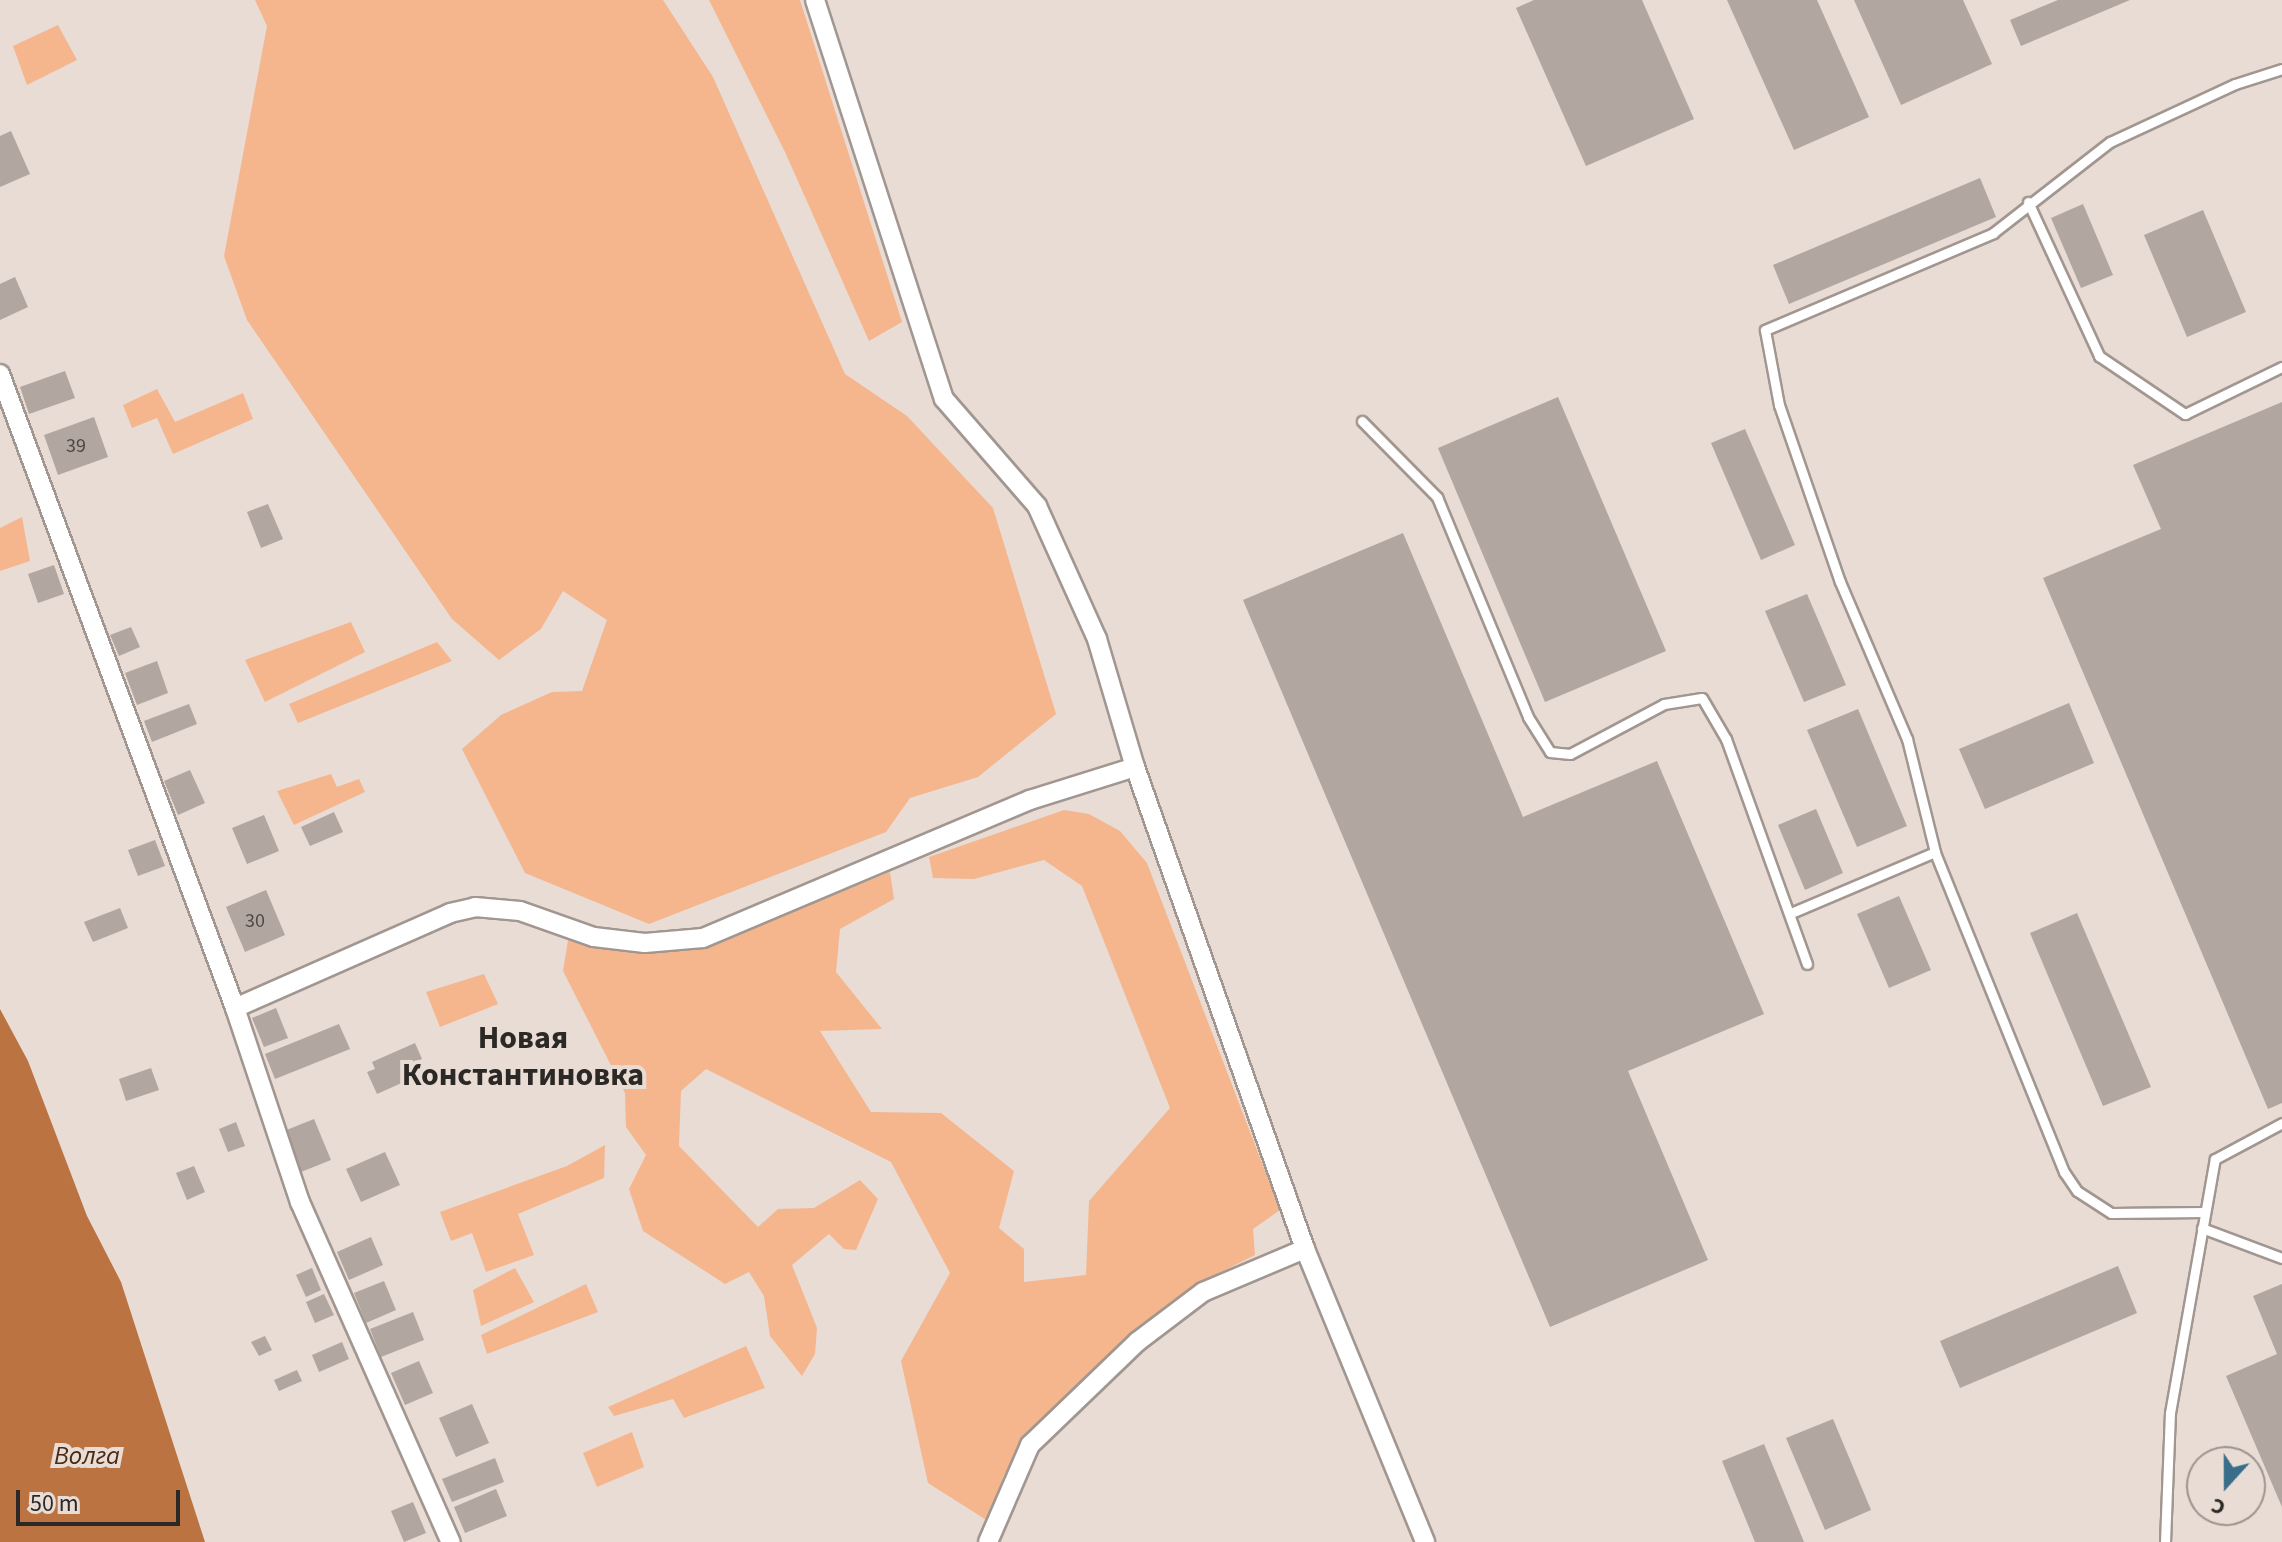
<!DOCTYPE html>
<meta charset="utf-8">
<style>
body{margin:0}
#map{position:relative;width:2282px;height:1542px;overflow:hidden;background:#e8dcd5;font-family:"Source Sans 3",sans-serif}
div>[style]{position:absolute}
.green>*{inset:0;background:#f5b68e}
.water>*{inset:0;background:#bb7342}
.building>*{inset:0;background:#b1a6a0}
.roads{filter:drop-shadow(2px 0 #a19690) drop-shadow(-2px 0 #a19690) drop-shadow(0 2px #a19690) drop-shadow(0 -2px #a19690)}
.service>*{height:9px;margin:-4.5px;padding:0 4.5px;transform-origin:4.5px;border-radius:4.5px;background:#fff}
.minor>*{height:18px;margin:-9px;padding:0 9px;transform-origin:9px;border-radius:9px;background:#fff}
span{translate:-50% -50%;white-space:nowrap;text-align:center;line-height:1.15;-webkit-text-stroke:8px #e8dcd5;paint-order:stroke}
.number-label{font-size:20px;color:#4d4844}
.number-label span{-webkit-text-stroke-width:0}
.water-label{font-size:26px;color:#492a14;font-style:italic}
.district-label{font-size:32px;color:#2c2825;font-weight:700}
.north{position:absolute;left:2186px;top:1446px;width:80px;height:80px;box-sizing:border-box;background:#e8dcd5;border:2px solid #9d948f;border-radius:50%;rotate:201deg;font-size:22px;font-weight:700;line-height:32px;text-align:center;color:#2c2825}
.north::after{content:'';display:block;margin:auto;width:28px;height:36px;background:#396d8a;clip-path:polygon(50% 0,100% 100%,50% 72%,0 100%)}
.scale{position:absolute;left:16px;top:1490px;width:164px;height:36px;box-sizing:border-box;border:4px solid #2c2825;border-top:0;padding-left:10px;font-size:24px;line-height:28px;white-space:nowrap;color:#2c2825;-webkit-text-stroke:6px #e8dcd5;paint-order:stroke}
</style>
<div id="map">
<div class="green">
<div style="clip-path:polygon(255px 0,663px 0,713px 77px,845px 374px,907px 416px,993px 508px,1056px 714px,978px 777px,910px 798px,886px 832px,649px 924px,525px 873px,462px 749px,501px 715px,552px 692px,582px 691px,607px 620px,563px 591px,541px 629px,499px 660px,452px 619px,247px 320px,224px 256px,267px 26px)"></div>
<div style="clip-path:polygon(709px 0,800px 0,902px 322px,869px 341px,785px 152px)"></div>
<div style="clip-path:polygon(58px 25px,77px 60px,27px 85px,13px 46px)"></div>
<div style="clip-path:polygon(157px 389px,175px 422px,243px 393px,253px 419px,173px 454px,157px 418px,132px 428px,123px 405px)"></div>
<div style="clip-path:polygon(22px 517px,30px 561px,0 571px,0 528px)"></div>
<div style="clip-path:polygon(351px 622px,365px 652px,265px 702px,245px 660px)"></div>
<div style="clip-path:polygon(437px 642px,452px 661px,298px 723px,289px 704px)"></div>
<div style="clip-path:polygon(331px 774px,337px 787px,359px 779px,365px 792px,294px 825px,277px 791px)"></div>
<div style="clip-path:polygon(1064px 810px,1089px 814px,1120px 831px,1147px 863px,1280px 1210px,1253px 1229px,1255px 1255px,1199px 1283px,1127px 1342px,1028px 1439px,1004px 1475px,988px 1521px,928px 1483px,901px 1361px,950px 1273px,891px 1162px,706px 1069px,681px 1091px,679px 1146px,758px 1227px,778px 1209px,814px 1208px,860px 1180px,878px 1199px,856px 1250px,844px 1249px,829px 1234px,792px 1265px,817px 1328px,815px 1354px,802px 1376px,770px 1336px,764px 1296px,749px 1272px,725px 1284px,643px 1231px,629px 1189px,646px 1155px,626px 1127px,625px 1093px,563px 971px,569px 934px,638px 952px,705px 948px,890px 872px,894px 899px,840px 929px,836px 972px,882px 1029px,820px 1031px,871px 1112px,941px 1113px,1014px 1171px,999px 1228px,1024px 1249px,1024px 1282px,1086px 1275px,1089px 1201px,1170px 1108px,1082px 886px,1044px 860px,974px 879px,933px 878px,929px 857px)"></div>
<div style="clip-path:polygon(484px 974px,498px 1004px,440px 1027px,426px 992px)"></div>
<div style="clip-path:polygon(605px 1145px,604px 1178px,518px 1214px,534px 1255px,486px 1272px,472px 1233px,451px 1241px,440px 1212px,567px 1166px)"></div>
<div style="clip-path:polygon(515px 1268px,534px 1302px,481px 1326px,473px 1290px)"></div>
<div style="clip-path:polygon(586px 1284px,598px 1312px,487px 1354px,481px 1335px)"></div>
<div style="clip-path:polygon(746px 1346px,765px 1388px,684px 1418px,673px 1399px,614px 1416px,608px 1407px)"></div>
<div style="clip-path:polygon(632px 1432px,644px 1467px,597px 1487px,583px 1453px)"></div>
</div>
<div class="water">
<div style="clip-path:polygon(0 1009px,28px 1061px,87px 1216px,121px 1282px,205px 1542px,0 1542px)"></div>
</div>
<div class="building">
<div style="clip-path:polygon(1534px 0,1642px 0,1694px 119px,1586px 166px,1516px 8px)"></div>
<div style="clip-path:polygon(1727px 0,1817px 0,1869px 117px,1794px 150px)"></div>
<div style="clip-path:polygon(1854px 0,1963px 0,1992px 64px,1901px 105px)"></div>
<div style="clip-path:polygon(2058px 0,2130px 0,2021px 46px,2010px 20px)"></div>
<div style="clip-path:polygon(11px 131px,30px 174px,0 187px,0 136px)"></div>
<div style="clip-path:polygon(1980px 178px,1996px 217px,1789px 304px,1773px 265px)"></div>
<div style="clip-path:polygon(2083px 204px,2113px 275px,2081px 288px,2051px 218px)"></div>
<div style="clip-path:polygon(2203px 210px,2246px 312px,2187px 337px,2144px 235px)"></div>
<div style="clip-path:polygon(15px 277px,28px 307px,0 320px,0 284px)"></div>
<div style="clip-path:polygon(65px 371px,75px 398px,29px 414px,20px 387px)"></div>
<div style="clip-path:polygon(1558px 397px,1666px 651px,1545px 702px,1438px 448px)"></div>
<div style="clip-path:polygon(2282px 402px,2282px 1103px,2268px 1109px,2043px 578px,2161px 529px,2133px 465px)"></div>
<div style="clip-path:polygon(94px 417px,108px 457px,58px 475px,44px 435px)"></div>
<div style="clip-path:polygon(1745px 429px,1795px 545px,1761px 560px,1711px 443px)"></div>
<div style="clip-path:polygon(268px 504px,283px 539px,261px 548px,247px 512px)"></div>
<div style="clip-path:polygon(1403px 533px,1523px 817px,1657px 761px,1764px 1014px,1628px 1071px,1708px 1260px,1550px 1327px,1243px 600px)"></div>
<div style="clip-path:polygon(54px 565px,64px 594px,38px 603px,28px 574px)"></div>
<div style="clip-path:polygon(1807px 594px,1846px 685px,1804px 702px,1765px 611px)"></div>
<div style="clip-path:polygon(131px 627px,140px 647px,119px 656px,110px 635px)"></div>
<div style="clip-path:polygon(157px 661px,168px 693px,137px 705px,125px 673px)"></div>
<div style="clip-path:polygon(2069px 703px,2094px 763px,1985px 809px,1959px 749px)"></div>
<div style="clip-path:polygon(189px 704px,197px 724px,152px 742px,144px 721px)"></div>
<div style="clip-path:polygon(1858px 709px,1907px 826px,1857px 847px,1807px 730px)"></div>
<div style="clip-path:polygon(190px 770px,205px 803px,178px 815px,164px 781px)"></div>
<div style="clip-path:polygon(1816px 809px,1843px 873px,1805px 890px,1778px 825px)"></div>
<div style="clip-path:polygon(334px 812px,343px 832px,310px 846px,301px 827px)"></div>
<div style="clip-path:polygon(264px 815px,279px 851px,247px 864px,232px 828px)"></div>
<div style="clip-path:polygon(155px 840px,165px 866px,138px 876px,128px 850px)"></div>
<div style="clip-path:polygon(266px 890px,285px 935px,245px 952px,226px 907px)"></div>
<div style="clip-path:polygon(1899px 896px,1931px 970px,1889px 988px,1857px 914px)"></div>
<div style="clip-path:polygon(120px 908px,128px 928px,93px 942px,84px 922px)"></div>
<div style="clip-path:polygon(2077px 913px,2151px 1087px,2103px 1106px,2030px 933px)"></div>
<div style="clip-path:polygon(276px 1008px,288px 1038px,264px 1047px,252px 1018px)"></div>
<div style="clip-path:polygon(339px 1024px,350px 1049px,275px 1079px,265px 1054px)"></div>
<div style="clip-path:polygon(415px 1043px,422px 1059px,401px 1069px,406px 1081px,377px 1094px,367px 1072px,375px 1069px,372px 1062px)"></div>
<div style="clip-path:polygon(151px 1068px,159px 1090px,126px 1101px,119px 1079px)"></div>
<div style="clip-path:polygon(314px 1119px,331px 1160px,301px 1172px,284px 1131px)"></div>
<div style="clip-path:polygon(236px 1122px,245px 1146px,228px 1152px,219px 1129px)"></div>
<div style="clip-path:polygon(385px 1152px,400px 1185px,361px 1202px,346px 1169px)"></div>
<div style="clip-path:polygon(194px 1166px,205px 1192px,187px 1200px,176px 1173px)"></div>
<div style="clip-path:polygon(371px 1237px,383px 1265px,349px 1280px,337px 1252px)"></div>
<div style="clip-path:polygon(2118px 1266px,2137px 1313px,1960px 1388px,1940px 1341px)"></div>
<div style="clip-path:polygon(312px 1268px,321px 1290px,306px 1297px,296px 1275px)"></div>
<div style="clip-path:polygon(384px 1281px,396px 1310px,366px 1323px,354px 1293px)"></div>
<div style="clip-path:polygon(2282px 1284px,2282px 1507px,2226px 1376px,2277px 1354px,2253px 1296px)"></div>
<div style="clip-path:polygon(324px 1294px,334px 1315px,315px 1323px,306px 1302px)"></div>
<div style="clip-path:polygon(413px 1312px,424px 1340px,381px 1357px,370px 1329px)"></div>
<div style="clip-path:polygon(265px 1336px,272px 1350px,259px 1356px,251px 1342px)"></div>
<div style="clip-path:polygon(342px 1342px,349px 1359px,319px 1372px,312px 1355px)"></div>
<div style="clip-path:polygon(419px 1361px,433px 1393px,405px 1405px,391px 1373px)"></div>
<div style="clip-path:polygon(297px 1370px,302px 1381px,279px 1391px,274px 1380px)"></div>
<div style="clip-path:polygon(472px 1404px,489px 1443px,456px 1457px,439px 1418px)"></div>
<div style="clip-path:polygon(1833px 1419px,1871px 1510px,1825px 1530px,1786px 1438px)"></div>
<div style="clip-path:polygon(1764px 1444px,1804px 1542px,1755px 1542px,1722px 1461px)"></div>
<div style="clip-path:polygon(495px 1458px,504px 1482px,452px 1502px,442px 1479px)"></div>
<div style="clip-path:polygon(496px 1489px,507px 1516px,465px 1533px,454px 1507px)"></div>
<div style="clip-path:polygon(413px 1502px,426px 1533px,404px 1542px,391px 1511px)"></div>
</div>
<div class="roads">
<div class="service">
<div style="left:2028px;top:202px;width:170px;rotate:65.2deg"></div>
<div style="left:2099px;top:356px;width:104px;rotate:34deg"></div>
<div style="left:2185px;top:414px;width:108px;rotate:-25.9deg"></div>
<div style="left:1362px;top:421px;width:107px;rotate:45.4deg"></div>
<div style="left:1437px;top:497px;width:238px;rotate:67.5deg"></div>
<div style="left:1528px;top:717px;width:41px;rotate:57.8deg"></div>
<div style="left:1550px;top:752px;width:20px;rotate:6deg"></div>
<div style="left:1570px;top:754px;width:106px;rotate:-28deg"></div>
<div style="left:1664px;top:704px;width:38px;rotate:-9deg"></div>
<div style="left:1702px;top:698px;width:48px;rotate:59.7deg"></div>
<div style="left:1726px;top:739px;width:239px;rotate:70.2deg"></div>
<div style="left:1791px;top:913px;width:156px;rotate:-23deg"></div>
<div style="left:2205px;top:1212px;width:94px;rotate:179.4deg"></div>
<div style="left:2111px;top:1213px;width:40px;rotate:-147.1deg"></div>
<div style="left:2077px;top:1191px;width:23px;rotate:-124deg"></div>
<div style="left:2064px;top:1172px;width:345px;rotate:-112deg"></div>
<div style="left:1935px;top:852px;width:116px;rotate:-103.9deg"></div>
<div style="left:1907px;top:739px;width:171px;rotate:-113.1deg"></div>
<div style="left:1840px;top:582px;width:187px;rotate:-109deg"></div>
<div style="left:1779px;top:405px;width:76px;rotate:-100.6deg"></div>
<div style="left:1765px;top:330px;width:248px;rotate:-23deg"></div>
<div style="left:1993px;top:233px;width:148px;rotate:-37.9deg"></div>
<div style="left:2110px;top:142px;width:138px;rotate:-24.9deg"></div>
<div style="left:2235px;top:84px;width:49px;rotate:-17.7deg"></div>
<div style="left:2202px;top:1228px;width:85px;rotate:20.6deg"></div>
<div style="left:2165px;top:1542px;width:129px;rotate:-87.8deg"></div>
<div style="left:2170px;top:1413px;width:258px;rotate:-80deg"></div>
<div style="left:2215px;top:1159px;width:76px;rotate:-28.2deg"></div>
</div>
<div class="minor">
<div style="left:815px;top:0;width:419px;rotate:72.1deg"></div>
<div style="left:944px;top:399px;width:142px;rotate:49deg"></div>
<div style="left:1037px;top:506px;width:146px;rotate:65.7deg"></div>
<div style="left:1097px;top:639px;width:134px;rotate:73.5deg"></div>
<div style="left:1135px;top:767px;width:511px;rotate:70.57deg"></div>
<div style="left:1305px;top:1249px;width:317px;rotate:67.7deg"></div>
<div style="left:0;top:374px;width:676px;rotate:69.66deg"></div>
<div style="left:235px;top:1008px;width:205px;rotate:71.5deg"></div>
<div style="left:300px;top:1202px;width:372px;rotate:66.1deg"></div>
<div style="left:235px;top:1008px;width:235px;rotate:-23.8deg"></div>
<div style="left:450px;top:913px;width:26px;rotate:-13deg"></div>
<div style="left:475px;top:907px;width:45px;rotate:5.1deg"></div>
<div style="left:520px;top:911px;width:78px;rotate:19.4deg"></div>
<div style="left:594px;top:937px;width:51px;rotate:6.7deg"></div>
<div style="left:645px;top:943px;width:58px;rotate:-4.9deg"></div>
<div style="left:703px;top:938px;width:355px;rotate:-22.9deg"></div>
<div style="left:1030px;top:800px;width:110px;rotate:-17.4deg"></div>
<div style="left:988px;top:1542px;width:106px;rotate:-66.6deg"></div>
<div style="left:1030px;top:1445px;width:149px;rotate:-43.9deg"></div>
<div style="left:1137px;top:1342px;width:83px;rotate:-37.1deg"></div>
<div style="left:1203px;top:1292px;width:111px;rotate:-22.9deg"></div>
</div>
</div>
<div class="number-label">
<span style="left:76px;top:446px">39</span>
<span style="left:255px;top:921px">30</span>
</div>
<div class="water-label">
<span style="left:87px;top:1456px">Волга</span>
</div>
<div class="district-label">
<span style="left:523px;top:1057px">Новая<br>Константиновка</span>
</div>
<div class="north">С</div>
<div class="scale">50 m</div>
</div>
